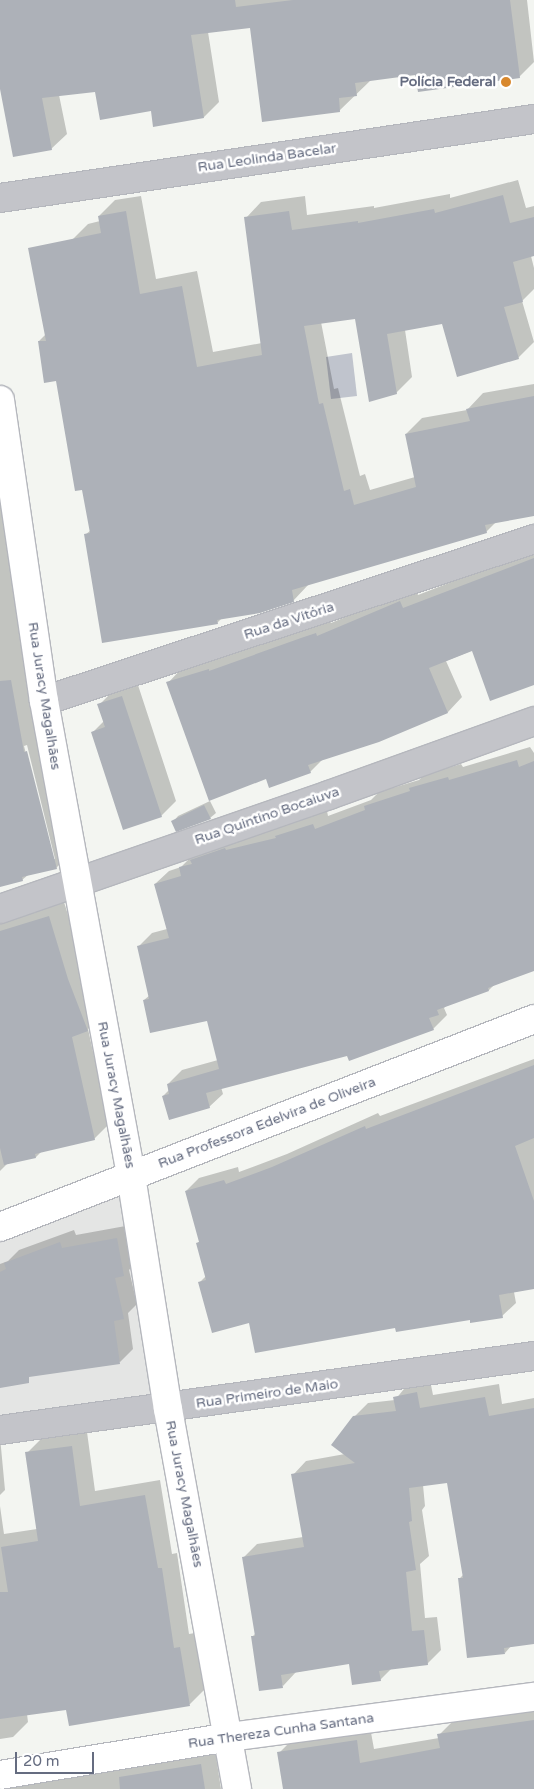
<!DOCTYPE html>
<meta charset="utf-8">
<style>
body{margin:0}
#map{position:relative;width:534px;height:1789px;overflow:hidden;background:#f3f5f1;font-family:"Varela Round",sans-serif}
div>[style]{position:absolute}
.built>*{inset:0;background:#e4e5e4}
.water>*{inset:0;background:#c0c4cd}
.shadow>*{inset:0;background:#0003}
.building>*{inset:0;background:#adb1b8}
.roads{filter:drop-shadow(1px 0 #b5b7bd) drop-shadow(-1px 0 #b5b7bd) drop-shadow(0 1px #b5b7bd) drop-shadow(0 -1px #b5b7bd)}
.street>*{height:28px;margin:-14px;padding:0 14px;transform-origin:14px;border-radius:14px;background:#c3c4c9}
.secondary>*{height:28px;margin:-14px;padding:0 14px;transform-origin:14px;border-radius:14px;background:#fff}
.dots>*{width:14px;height:14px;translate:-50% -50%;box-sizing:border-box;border:2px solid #fff;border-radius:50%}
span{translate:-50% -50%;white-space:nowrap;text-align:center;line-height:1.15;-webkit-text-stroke:5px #fff;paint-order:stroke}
.poi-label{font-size:14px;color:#656c80;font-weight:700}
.right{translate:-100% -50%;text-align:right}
.street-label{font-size:14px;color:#656c80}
.scale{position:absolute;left:15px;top:1752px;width:79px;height:22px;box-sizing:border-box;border:2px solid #656c80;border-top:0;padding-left:6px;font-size:15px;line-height:18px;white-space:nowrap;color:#656c80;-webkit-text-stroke:4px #fff;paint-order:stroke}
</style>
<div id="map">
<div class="built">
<div style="clip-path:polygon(120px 1193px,158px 1402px,0 1422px,0 1241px)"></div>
</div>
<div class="water">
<div style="clip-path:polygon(352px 353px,357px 396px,331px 399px,326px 357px)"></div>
</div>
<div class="shadow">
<div style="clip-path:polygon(0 0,527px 0,534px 62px,519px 77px,416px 73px,371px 80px,339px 111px,252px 26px,208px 32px,219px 102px,204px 117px,152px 110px,96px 91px,59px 95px,67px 134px,51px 149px,0 82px)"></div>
<div style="clip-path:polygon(518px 180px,526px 208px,534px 206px,534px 255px,531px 256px,534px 268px,534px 289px,522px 301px,534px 342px,518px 358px,443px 323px,405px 330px,412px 377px,396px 393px,357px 317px,321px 322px,334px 389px,338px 388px,360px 476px,365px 474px,370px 490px,415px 477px,406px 434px,422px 418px,467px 410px,483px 393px,534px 384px,534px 515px,497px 521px,486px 532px,309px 584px,293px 601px,222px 618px,217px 623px,85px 535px,91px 530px,83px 488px,57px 380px,39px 341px,46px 334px,72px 240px,88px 224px,100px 221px,99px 216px,115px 200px,141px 196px,156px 279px,197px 271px,213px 352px,262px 343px,246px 218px,261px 202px,305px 196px,307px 215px,374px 206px,374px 208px,450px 194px,450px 198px)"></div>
<div style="clip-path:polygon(evenodd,0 447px,35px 632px,21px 645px,39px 738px,71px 853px,56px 868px,28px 875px,22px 880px,0 885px,0 447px,27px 745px,55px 859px,53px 859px,24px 746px,27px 745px)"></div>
<div style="clip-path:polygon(534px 550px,534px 684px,473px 650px,446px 661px,462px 697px,448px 712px,379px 741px,323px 759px,310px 772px,266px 778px,168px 683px,182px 668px,223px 655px,224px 657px,316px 624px,330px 620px,331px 623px,415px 588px,418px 595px)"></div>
<div style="clip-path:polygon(137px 682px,176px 801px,161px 816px,92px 733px,104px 721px,99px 705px,114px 690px)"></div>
<div style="clip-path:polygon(530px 747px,534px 753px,534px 970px,495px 984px,489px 990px,446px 1006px,444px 1008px,447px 1015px,433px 1029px,348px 1054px,221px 1087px,223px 1094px,209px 1107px,163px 1096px,169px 1090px,168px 1084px,182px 1070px,218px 1060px,208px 1019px,144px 1000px,150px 995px,138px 947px,152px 933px,167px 929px,155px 884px,169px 871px,181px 867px,194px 854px,240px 837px,288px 825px,327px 811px,328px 816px,371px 800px,379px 792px,419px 780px,424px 775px,461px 764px,463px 767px)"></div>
<div style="clip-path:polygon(210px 801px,216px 813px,210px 818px,173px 822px,178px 816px)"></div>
<div style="clip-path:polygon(64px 902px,83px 963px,102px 1015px,88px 1029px,109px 1124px,94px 1139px,42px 1151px,36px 1157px,8px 1163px,0 1171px,0 921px)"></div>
<div style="clip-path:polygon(534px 1059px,534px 1288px,514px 1292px,516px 1303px,502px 1316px,250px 1321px,200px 1282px,207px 1275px,198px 1243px,200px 1241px,186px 1191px,199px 1178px,238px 1167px,239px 1172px,287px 1154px,378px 1113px,380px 1116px)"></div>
<div style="clip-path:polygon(131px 1225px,137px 1261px,129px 1270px,137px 1304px,128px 1313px,133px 1349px,120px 1362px,0 1311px,0 1264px,8px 1261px,19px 1250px,74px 1230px,76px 1235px)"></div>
<div style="clip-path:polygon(430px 1380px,433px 1395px,499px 1384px,502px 1404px,534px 1398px,534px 1643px,511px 1646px,505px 1653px,459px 1579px,464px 1574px,448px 1482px,423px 1485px,425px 1506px,422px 1510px,429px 1556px,420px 1564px,425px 1618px,437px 1617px,441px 1650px,427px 1664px,392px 1668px,380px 1680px,350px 1663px,296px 1672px,283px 1686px,252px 1637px,256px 1633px,244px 1557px,257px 1544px,303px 1537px,293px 1475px,306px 1461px,345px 1454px,354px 1417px,368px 1403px,395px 1400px,408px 1384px)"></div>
<div style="clip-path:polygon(87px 1432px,95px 1491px,160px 1480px,172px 1554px,177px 1553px,189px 1634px,195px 1633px,205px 1689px,190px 1704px,67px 1708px,27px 1714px,28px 1722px,13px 1737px,0 1739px,0 1506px,4px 1534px,37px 1529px,27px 1453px,42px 1438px)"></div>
<div style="clip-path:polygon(0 1437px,5px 1490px,0 1495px)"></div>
<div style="clip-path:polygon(534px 1709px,534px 1789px,284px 1789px,279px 1753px,293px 1739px,370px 1727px,374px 1749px,439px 1738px,439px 1735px,453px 1721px)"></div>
<div style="clip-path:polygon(215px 1750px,221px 1789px,0 1789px,0 1779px)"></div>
</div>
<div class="building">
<div style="clip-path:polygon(0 0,235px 0,236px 7px,293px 0,510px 0,520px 78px,418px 92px,415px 75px,355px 83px,357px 96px,339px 98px,340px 112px,262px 122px,250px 28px,191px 35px,204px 118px,153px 127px,151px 111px,100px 120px,95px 92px,42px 98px,52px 150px,13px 157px,0 89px)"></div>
<div style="clip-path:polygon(503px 195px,510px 223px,534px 217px,534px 256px,513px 262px,523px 302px,504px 307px,519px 359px,457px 377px,442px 324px,387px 334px,397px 394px,369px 402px,355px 319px,304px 326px,319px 404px,323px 403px,344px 491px,350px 489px,354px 505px,416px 487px,405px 434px,470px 421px,466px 409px,534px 396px,534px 516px,485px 525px,487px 533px,292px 590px,294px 602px,260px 613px,217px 620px,218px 624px,102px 643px,84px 534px,90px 533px,82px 490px,75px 491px,56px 381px,44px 383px,38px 341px,46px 341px,28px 248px,101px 233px,98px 216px,126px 211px,140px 294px,182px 286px,197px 367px,262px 355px,244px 217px,289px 211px,292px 230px,358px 221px,358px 223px,434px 209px,435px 213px)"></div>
<div style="clip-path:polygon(534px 558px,534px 685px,490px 701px,472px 651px,429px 668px,448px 713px,379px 742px,308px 765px,311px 773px,269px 788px,266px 779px,209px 801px,166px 682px,209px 669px,209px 671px,301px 638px,316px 633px,317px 636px,400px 601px,403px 608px)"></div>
<div style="clip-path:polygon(11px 680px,24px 752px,27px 751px,57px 869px,22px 877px,23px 881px,0 887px,0 681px)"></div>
<div style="clip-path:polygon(122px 696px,162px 817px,123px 830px,91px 732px,105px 727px,97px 704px)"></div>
<div style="clip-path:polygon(517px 760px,519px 767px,534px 761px,534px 971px,488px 988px,489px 991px,437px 1010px,439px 1015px,429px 1018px,434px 1030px,349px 1061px,347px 1056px,206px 1093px,210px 1108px,169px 1120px,162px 1096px,169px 1094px,167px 1084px,219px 1069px,207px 1021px,150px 1033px,143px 1000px,149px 999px,137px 946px,169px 938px,154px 884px,181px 876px,179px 867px,192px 864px,190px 860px,225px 848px,226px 850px,276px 838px,275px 836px,313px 824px,315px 829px,365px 810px,364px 806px,410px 791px,409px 788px,448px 777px,449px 780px)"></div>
<div style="clip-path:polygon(204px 805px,211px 819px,176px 832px,171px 821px)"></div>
<div style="clip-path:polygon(49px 916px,68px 979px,88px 1031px,72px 1037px,95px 1140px,35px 1154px,36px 1158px,4px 1165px,0 1148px,0 931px)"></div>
<div style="clip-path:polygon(534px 1065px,534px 1138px,515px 1146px,534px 1201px,534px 1289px,499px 1295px,503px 1318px,470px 1323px,470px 1320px,396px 1332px,395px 1328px,255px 1353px,249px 1323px,212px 1333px,198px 1282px,206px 1280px,196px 1243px,199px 1242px,185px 1191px,224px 1180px,226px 1184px,272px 1167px,365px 1126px,366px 1129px)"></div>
<div style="clip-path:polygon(117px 1238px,124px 1276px,115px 1278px,124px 1319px,114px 1321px,120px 1364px,29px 1377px,29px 1383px,0 1388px,0 1272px,6px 1269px,4px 1263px,60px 1242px,62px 1248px)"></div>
<div style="clip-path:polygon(417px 1392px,420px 1408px,485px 1397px,489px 1416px,534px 1408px,534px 1644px,504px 1648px,505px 1654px,467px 1658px,458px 1578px,463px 1578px,447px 1483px,409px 1488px,412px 1521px,409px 1522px,416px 1570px,406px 1572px,412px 1631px,424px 1630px,428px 1665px,379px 1671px,381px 1681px,352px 1685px,349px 1664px,281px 1675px,283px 1688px,259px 1691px,251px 1636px,255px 1636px,242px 1557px,304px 1547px,291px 1474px,355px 1463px,331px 1445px,353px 1416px,396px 1411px,393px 1397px)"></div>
<div style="clip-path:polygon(72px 1446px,80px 1506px,145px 1495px,158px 1568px,162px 1568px,174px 1648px,180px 1647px,190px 1706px,69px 1726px,66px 1710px,0 1719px,0 1592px,8px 1592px,1px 1547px,38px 1541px,25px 1452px)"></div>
<div style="clip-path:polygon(534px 1720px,534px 1789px,283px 1789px,277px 1752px,357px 1740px,360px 1763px,440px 1748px,437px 1734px)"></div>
<div style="clip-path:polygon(201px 1764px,205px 1789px,120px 1789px,119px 1777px)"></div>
</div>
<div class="roads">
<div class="street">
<div style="left:0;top:198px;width:540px;rotate:-8.42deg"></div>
<div style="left:44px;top:701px;width:516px;rotate:-18.29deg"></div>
<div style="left:0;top:909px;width:348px;rotate:-19.1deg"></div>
<div style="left:329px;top:795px;width:218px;rotate:-19.8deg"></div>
<div style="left:0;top:1430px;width:539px;rotate:-7.89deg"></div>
</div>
<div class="secondary">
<div style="left:0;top:400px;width:304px;rotate:81.7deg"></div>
<div style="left:44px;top:701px;width:483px;rotate:79.6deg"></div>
<div style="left:131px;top:1176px;width:236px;rotate:81deg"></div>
<div style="left:168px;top:1409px;width:386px;rotate:79.7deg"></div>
<div style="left:0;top:1227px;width:573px;rotate:-21.28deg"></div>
<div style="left:0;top:1775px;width:232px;rotate:-9.4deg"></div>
<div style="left:229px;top:1737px;width:308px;rotate:-7.5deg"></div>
</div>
</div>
<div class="dots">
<div style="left:506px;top:82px;background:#d8882d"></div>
</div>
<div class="poi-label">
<span class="right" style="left:496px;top:82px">Polícia Federal</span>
</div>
<div class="street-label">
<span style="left:267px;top:158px;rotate:-8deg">Rua Leolinda Bacelar</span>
<span style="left:289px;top:621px;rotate:-18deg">Rua da Vitória</span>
<span style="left:44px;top:696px;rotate:81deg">Rua Juracy Magalhães</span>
<span style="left:267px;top:816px;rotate:-19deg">Rua Quintino Bocaiuva</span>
<span style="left:116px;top:1095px;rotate:79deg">Rua Juracy Magalhães</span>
<span style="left:267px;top:1123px;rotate:-21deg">Rua Professora Edelvira de Oliveira</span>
<span style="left:267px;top:1394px;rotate:-8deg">Rua Primeiro de Maio</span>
<span style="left:184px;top:1494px;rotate:79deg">Rua Juracy Magalhães</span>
<span style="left:281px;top:1731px;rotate:-8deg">Rua Thereza Cunha Santana</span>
</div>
<div class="scale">20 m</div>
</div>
